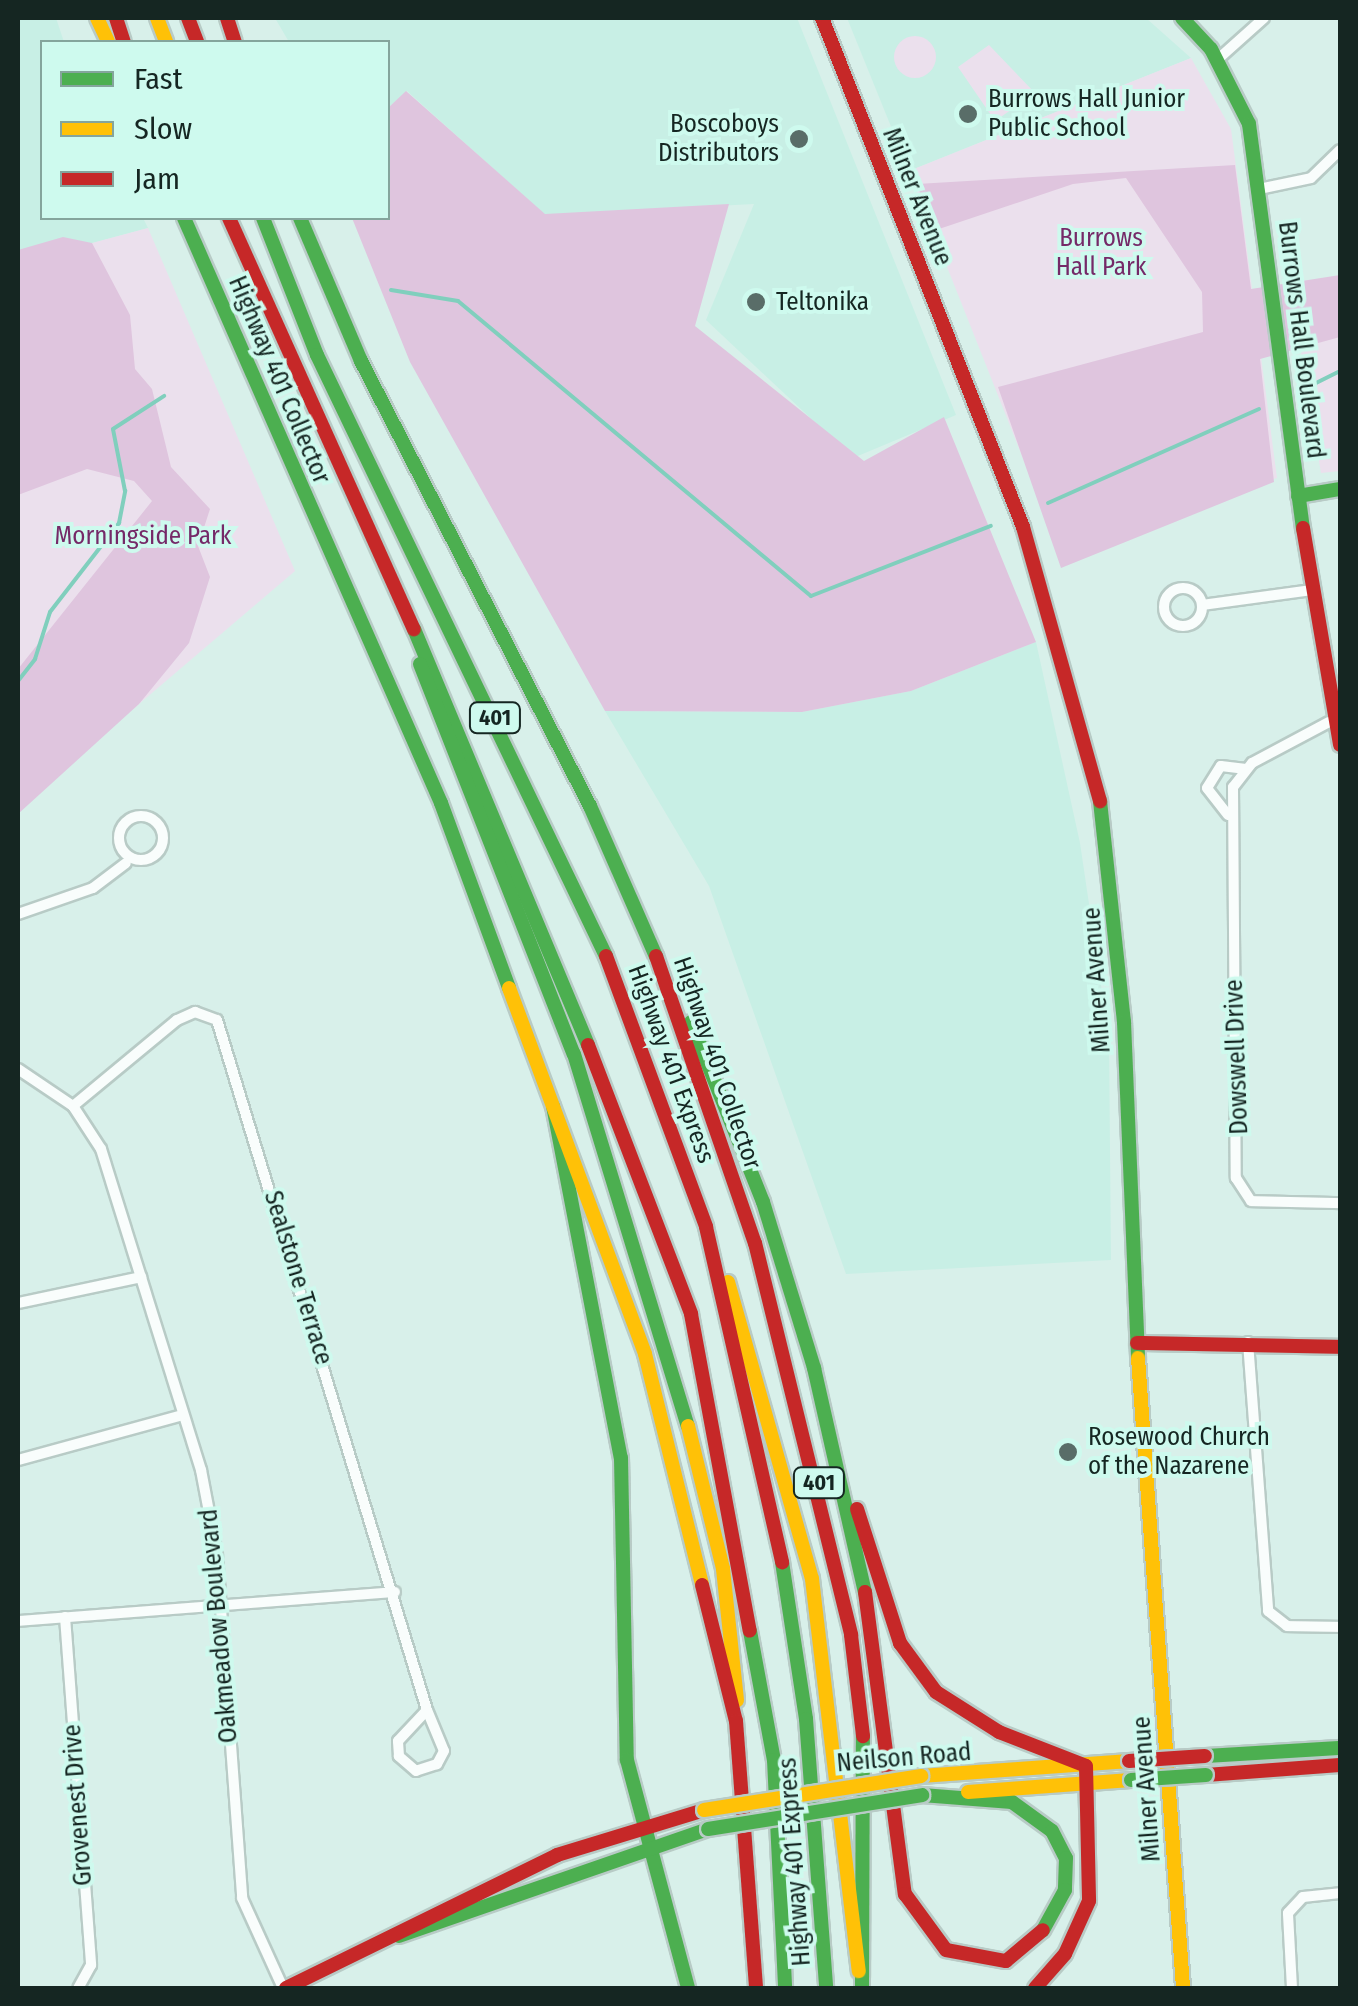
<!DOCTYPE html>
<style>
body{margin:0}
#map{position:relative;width:1358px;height:2006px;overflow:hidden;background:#d8f0ea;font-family:"Fira Sans Condensed",sans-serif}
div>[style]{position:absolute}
.built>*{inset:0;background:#c8efe5}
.green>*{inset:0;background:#ebe0ed}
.round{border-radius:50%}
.forest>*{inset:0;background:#dfc5de}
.stream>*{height:4px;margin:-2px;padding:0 2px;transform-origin:2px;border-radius:2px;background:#80cfbd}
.roads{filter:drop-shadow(2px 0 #b8cbc6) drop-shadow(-2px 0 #b8cbc6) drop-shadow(0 2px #b8cbc6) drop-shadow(0 -2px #b8cbc6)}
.street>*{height:10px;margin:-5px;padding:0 5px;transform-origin:5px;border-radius:5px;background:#f9fdfc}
.street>.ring{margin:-5px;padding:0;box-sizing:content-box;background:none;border:10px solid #f9fdfc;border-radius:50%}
.fast>*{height:14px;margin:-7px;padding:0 7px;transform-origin:7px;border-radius:7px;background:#4caf50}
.slow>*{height:14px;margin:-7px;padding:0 7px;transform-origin:7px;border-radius:7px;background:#ffc107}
.jam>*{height:14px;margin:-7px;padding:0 7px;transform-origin:7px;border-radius:7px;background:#c62828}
.bridges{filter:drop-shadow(2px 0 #b8cbc6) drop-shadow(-2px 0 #b8cbc6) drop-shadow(0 2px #b8cbc6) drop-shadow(0 -2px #b8cbc6)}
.fast-bridge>*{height:14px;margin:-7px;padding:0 7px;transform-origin:7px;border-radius:7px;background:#4caf50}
.slow-bridge>*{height:14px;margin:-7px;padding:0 7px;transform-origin:7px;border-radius:7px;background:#ffc107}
.jam-bridge>*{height:14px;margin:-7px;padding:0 7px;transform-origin:7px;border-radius:7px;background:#c62828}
.dots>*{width:28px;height:28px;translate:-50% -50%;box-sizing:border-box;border:5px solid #cefaee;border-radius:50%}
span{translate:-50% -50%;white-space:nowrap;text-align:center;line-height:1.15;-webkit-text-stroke:8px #cefaee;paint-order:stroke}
.shield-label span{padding:2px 8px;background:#cefaee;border:2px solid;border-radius:8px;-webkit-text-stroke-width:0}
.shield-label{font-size:22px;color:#152622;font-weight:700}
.poi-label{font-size:25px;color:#152622}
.left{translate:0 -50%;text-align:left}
.right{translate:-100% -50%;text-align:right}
.street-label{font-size:25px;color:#152622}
.park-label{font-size:25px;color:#752968}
.frame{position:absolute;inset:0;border:20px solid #152622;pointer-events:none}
.legend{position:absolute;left:40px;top:40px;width:350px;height:180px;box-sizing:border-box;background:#cefaee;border:2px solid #84a59c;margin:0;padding:12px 18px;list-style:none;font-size:30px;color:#152622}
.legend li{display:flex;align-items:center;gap:20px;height:50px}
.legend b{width:50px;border:2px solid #84a59c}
</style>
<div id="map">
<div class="built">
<div style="clip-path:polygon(18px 18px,56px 18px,64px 42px,42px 42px,42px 218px,143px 218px,148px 228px,18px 263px)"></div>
<div style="clip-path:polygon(275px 18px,797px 18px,956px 415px,853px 458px,706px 320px,754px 204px,545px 215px,407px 91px,388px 108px,388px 42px,289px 42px)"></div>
<div style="clip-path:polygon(847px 18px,1146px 18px,1191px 58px,909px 171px)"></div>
<div style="clip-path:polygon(1036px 642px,1080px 843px,1109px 1039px,1111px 1260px,846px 1274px,709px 886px,605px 711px,802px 712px,911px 691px)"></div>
</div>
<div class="green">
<div class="round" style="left:894px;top:36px;width:42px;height:42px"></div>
<div style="clip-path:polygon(989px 45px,1035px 93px,995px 121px,958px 67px)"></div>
<div style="clip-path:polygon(1191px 58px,1231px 129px,1277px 478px,1116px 527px,1047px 519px,909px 171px)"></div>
<div style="clip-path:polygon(148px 228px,295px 571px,37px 791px,18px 798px,18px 263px)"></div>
<div style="clip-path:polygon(1340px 279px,1340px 471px,1321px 473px,1295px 316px)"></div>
</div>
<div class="forest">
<div style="clip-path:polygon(406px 91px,545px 214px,729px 204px,695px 326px,864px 461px,944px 417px,1036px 642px,911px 691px,802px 712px,605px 711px,410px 362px,352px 218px,388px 218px,388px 108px)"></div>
<div style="clip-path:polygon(1235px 165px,1251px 289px,1340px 275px,1340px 337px,1260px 359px,1274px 482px,1061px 568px,998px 387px,1203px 332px,1202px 292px,1126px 178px,1073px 184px,933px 231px,917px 184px)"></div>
<div style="clip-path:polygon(63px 237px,92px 243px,130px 315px,135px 369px,152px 389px,171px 467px,210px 509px,198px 546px,210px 577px,189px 643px,139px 704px,18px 814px,18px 669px,152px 501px,134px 481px,87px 469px,18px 495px,18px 250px)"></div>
</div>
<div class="stream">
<div style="left:391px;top:290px;width:68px;rotate:9.3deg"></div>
<div style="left:458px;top:301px;width:460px;rotate:39.9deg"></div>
<div style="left:811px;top:596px;width:193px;rotate:-21.3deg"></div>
<div style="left:1302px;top:390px;width:42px;rotate:-26.6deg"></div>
<div style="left:1048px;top:503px;width:231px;rotate:-24deg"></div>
<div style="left:18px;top:681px;width:28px;rotate:-52deg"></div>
<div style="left:35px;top:659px;width:49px;rotate:-72.3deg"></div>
<div style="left:50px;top:612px;width:113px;rotate:-52.2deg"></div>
<div style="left:119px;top:523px;width:33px;rotate:-79deg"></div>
<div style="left:125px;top:491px;width:63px;rotate:-101deg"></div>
<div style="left:113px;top:429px;width:61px;rotate:-32.9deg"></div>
</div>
<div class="roads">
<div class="street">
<div style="left:1217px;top:60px;width:63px;rotate:-41.8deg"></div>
<div style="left:1259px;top:189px;width:53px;rotate:-11.9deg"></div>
<div style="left:1311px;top:178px;width:40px;rotate:-44deg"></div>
<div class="ring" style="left:1164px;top:588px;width:28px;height:28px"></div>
<div style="left:1202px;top:605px;width:111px;rotate:-7.8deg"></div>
<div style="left:1329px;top:722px;width:87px;rotate:152deg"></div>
<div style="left:1252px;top:763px;width:31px;rotate:128deg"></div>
<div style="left:1233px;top:787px;width:391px;rotate:89.6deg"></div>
<div style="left:1236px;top:1178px;width:27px;rotate:57deg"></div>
<div style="left:1251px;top:1201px;width:89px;rotate:1.3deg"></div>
<div style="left:1228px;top:815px;width:34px;rotate:-128deg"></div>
<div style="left:1207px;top:788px;width:26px;rotate:-58deg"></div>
<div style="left:1221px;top:766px;width:23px;rotate:7deg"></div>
<div class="ring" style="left:119px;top:816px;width:34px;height:34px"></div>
<div style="left:18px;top:914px;width:79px;rotate:-19.1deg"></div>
<div style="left:93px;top:888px;width:41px;rotate:-37.1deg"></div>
<div style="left:18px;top:1069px;width:66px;rotate:33.9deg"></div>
<div style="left:73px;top:1106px;width:51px;rotate:56.9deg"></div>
<div style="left:101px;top:1149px;width:336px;rotate:72.7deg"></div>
<div style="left:201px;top:1470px;width:86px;rotate:79.2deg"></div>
<div style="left:217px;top:1554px;width:345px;rotate:85.8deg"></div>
<div style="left:242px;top:1898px;width:99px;rotate:65.5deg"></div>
<div style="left:73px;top:1106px;width:135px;rotate:-39.6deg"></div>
<div style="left:177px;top:1020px;width:20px;rotate:-24deg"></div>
<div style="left:195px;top:1012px;width:23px;rotate:20deg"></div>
<div style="left:217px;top:1020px;width:721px;rotate:73.07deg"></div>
<div style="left:18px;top:1303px;width:126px;rotate:-11.9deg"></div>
<div style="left:1248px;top:1342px;width:270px;rotate:85.7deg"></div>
<div style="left:1268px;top:1611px;width:24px;rotate:38deg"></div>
<div style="left:1287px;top:1626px;width:53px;rotate:1.1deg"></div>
<div style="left:18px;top:1460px;width:171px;rotate:-15.3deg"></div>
<div style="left:65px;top:1617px;width:349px;rotate:85.7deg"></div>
<div style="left:91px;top:1965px;width:26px;rotate:119deg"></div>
<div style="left:18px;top:1621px;width:378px;rotate:-4.4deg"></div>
<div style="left:427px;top:1710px;width:44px;rotate:67.5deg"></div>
<div style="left:444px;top:1751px;width:15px;rotate:118deg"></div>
<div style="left:437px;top:1764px;width:22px;rotate:162deg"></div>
<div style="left:416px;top:1771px;width:23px;rotate:-139deg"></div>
<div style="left:399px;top:1756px;width:15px;rotate:-94deg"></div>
<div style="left:398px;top:1741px;width:42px;rotate:-46.9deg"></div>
<div style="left:1292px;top:1988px;width:75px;rotate:-93.1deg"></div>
<div style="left:1288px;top:1913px;width:22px;rotate:-47deg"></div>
<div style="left:1303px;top:1897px;width:37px;rotate:-6deg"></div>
</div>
<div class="fast">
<div style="left:1182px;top:18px;width:42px;rotate:46.9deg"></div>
<div style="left:1211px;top:49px;width:84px;rotate:63.1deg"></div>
<div style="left:1249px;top:124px;width:408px;rotate:82.4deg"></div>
<div style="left:184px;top:218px;width:639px;rotate:66.28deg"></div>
<div style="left:441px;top:803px;width:197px;rotate:69.8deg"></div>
<div style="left:263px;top:218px;width:147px;rotate:68.5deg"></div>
<div style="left:317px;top:355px;width:667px;rotate:64.32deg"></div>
<div style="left:300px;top:218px;width:155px;rotate:66.9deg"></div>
<div style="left:361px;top:361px;width:500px;rotate:62.77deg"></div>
<div style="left:590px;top:806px;width:164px;rotate:66.3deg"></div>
<div style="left:1298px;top:496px;width:43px;rotate:-9.5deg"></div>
<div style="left:414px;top:629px;width:451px;rotate:67.3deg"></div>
<div style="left:420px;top:664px;width:419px;rotate:68.5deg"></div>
<div style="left:574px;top:1054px;width:389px;rotate:73deg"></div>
<div style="left:1100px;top:801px;width:222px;rotate:83.8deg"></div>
<div style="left:1124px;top:1022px;width:336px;rotate:87.6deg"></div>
<div style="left:691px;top:1022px;width:194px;rotate:68.2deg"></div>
<div style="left:763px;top:1202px;width:174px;rotate:72.9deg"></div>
<div style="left:814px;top:1368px;width:230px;rotate:77.2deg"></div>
<div style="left:553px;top:1106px;width:359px;rotate:79.1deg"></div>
<div style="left:621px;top:1458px;width:302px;rotate:88.9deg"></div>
<div style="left:627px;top:1760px;width:236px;rotate:75deg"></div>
<div style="left:782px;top:1562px;width:159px;rotate:81.3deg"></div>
<div style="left:806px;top:1719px;width:270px;rotate:85.7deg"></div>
<div style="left:750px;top:1631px;width:131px;rotate:79.5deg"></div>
<div style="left:774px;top:1760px;width:228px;rotate:87.2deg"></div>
<div style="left:1205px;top:1756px;width:135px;rotate:-3.4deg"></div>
<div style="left:922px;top:1795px;width:90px;rotate:4.4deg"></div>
<div style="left:1012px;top:1802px;width:49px;rotate:35.9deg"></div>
<div style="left:1052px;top:1831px;width:30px;rotate:63deg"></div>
<div style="left:1066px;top:1858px;width:32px;rotate:92deg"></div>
<div style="left:1065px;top:1890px;width:46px;rotate:118.8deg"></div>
<div style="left:399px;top:1936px;width:327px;rotate:-19.1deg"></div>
<div style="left:862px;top:1988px;width:252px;rotate:-89.8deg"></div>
</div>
<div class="slow">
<div style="left:97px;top:18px;width:26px;rotate:65deg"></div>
<div style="left:157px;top:18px;width:26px;rotate:69deg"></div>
<div style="left:509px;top:988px;width:390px;rotate:69.6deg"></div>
<div style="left:645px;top:1354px;width:238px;rotate:76.1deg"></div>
<div style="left:728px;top:1282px;width:309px;rotate:74.2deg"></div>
<div style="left:812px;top:1579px;width:395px;rotate:83.2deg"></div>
<div style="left:1138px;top:1358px;width:632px;rotate:85.91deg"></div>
<div style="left:688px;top:1426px;width:147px;rotate:76.2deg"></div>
<div style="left:723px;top:1569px;width:132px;rotate:83.9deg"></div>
<div style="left:921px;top:1776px;width:209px;rotate:-4.1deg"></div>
<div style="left:968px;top:1792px;width:163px;rotate:-4.2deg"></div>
</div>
<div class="jam">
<div style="left:116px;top:18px;width:25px;rotate:72deg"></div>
<div style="left:188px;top:18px;width:26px;rotate:69deg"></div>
<div style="left:227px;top:18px;width:25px;rotate:72deg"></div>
<div style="left:822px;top:18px;width:547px;rotate:68.45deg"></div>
<div style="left:1023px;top:527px;width:285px;rotate:74.3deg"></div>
<div style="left:229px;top:218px;width:451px;rotate:65.8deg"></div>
<div style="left:1303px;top:528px;width:220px;rotate:80.3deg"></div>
<div style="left:606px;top:956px;width:289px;rotate:69.7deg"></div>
<div style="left:706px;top:1227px;width:344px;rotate:77.2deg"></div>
<div style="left:656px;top:956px;width:304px;rotate:71deg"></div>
<div style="left:755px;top:1243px;width:404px;rotate:76.2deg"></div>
<div style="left:851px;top:1635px;width:102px;rotate:83.2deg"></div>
<div style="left:588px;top:1045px;width:288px;rotate:69deg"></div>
<div style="left:691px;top:1314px;width:322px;rotate:79.5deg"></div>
<div style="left:1137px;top:1343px;width:203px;rotate:1.1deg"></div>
<div style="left:857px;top:1509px;width:141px;rotate:72.2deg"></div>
<div style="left:900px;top:1643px;width:61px;rotate:53.7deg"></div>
<div style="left:936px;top:1692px;width:75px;rotate:32.4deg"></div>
<div style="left:999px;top:1732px;width:93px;rotate:21.3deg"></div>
<div style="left:1086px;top:1766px;width:135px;rotate:88.7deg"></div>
<div style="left:1089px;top:1901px;width:58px;rotate:114.4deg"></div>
<div style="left:1065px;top:1954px;width:45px;rotate:131.4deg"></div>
<div style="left:702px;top:1585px;width:140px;rotate:76deg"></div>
<div style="left:736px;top:1721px;width:268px;rotate:85.7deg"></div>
<div style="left:865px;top:1592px;width:305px;rotate:82.5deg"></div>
<div style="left:905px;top:1894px;width:69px;rotate:53.8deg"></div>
<div style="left:946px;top:1950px;width:61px;rotate:10.4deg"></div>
<div style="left:1006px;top:1961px;width:48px;rotate:-40deg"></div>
<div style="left:1206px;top:1775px;width:134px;rotate:-4.3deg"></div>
<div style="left:286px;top:1988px;width:302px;rotate:-26.1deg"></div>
<div style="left:557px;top:1855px;width:154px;rotate:-17deg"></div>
</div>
</div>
<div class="bridges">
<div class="fast-bridge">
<div style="left:1131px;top:1780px;width:75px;rotate:-3.8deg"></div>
<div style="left:708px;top:1829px;width:217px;rotate:-9deg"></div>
</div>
<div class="slow-bridge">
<div style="left:704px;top:1810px;width:220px;rotate:-8.9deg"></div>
</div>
<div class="jam-bridge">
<div style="left:1129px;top:1761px;width:76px;rotate:-3.8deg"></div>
</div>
</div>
<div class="dots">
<div style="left:968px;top:114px;background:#596d68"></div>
<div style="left:799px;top:139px;background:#596d68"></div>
<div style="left:756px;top:302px;background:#596d68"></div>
<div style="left:1068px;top:1452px;background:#596d68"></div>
</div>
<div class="shield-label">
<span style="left:495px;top:718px">401</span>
<span style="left:819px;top:1483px">401</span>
</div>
<div class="poi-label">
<span class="left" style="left:988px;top:114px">Burrows Hall Junior<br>Public School</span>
<span class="right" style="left:779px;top:139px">Boscoboys<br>Distributors</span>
<span class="left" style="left:776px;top:302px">Teltonika</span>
<span class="left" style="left:1088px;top:1452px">Rosewood Church<br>of the Nazarene</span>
</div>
<div class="street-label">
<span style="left:917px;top:197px;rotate:68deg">Milner Avenue</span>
<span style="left:1301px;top:340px;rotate:83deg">Burrows Hall Boulevard</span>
<span style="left:279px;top:380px;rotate:67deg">Highway 401 Collector</span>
<span style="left:1097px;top:980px;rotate:-94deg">Milner Avenue</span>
<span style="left:1237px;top:1057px;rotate:-92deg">Dowswell Drive</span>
<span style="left:717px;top:1063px;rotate:71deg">Highway 401 Collector</span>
<span style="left:671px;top:1064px;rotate:70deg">Highway 401 Express</span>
<span style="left:298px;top:1278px;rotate:73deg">Sealstone Terrace</span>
<span style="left:219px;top:1626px;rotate:-95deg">Oakmeadow Boulevard</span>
<span style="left:904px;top:1758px;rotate:-5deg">Neilson Road</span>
<span style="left:1147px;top:1789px;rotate:-94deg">Milner Avenue</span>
<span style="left:78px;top:1805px;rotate:-94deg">Grovenest Drive</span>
<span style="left:795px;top:1862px;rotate:-94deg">Highway 401 Express</span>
</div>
<div class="park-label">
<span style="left:1101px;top:253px">Burrows<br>Hall Park</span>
<span style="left:143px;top:536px">Morningside Park</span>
</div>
<div class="frame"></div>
<ul class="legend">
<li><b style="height:12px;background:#4caf50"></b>Fast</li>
<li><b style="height:12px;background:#ffc107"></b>Slow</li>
<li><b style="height:12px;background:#c62828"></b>Jam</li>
</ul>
</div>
